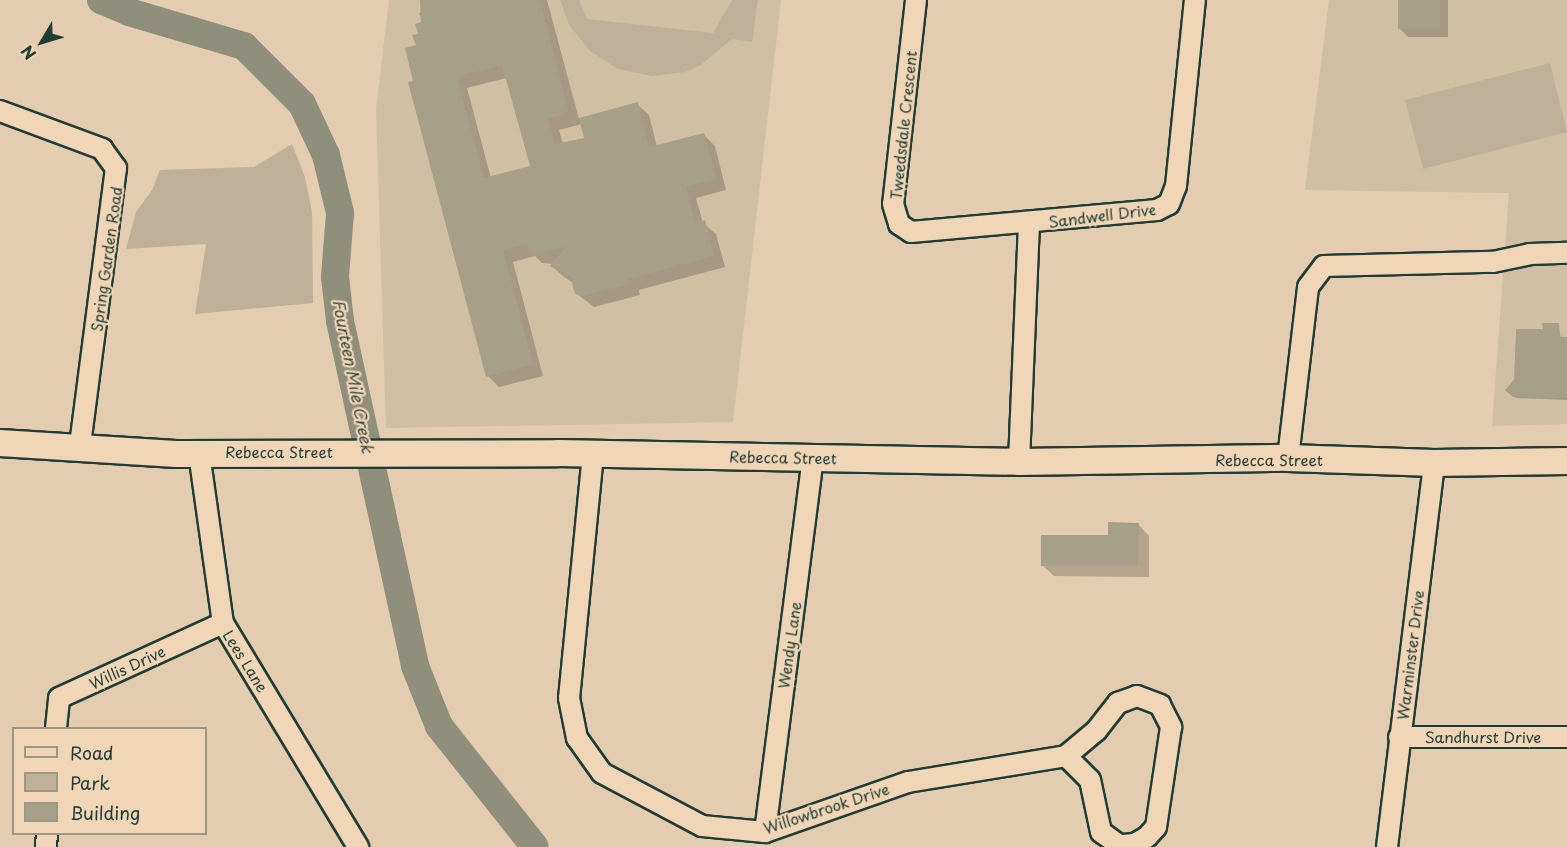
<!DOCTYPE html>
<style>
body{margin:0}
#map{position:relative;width:1567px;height:847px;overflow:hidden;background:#e3ccaf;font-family:"Playpen Sans",sans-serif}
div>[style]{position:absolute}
.built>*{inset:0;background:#d1bfa4}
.green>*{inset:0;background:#bfb199}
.shadow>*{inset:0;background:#0003}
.river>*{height:28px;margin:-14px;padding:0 14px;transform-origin:14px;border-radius:14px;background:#908f7b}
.building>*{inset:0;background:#a6a089}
.roads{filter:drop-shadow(2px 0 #1f3d34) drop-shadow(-2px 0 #1f3d34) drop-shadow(0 2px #1f3d34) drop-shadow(0 -2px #1f3d34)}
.minor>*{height:20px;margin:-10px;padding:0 10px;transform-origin:10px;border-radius:10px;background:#f0d5b7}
.major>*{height:26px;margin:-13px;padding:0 13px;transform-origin:13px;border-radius:13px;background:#f0d5b7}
span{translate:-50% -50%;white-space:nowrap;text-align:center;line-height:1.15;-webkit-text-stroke:4.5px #f0d5b7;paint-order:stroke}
.street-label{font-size:15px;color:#1f3d34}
.water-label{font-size:16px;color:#30493f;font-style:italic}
.legend{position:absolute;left:12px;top:727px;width:195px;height:108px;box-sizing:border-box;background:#f0d5b7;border:2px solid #9c9883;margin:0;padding:8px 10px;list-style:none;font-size:18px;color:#1f3d34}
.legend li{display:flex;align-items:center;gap:12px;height:30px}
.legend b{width:30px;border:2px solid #9c9883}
.north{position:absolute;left:12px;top:12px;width:60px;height:60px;-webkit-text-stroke:4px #f0d5b7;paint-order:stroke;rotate:232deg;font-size:16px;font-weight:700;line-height:24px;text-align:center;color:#1f3d34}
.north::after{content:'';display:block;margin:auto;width:21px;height:27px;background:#1f3d34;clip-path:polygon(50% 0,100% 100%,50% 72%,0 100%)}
</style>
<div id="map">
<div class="built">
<div style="clip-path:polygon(389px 0,781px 0,733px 422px,386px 428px,376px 109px)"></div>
<div style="clip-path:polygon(1329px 0,1567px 0,1567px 424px,1492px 426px,1509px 193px,1305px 190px)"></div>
</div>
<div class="green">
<div style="clip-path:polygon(560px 0,579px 0,587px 19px,713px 33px,732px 0,758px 0,752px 42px,732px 39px,701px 65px,685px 72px,652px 76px,618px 69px,590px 51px,569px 25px)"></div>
<div style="clip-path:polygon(1550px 63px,1567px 132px,1423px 169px,1405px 100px)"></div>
<div style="clip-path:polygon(292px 144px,305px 177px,312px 212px,313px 303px,195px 314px,206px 244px,126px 249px,136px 212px,152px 190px,160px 170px,254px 167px)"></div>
</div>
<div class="shadow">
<div style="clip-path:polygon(evenodd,427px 0,547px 0,579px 119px,637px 104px,649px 115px,657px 147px,703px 134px,715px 146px,726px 190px,696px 198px,703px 223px,716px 234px,725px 267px,639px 290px,640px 295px,594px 307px,576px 293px,574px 283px,564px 277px,552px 266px,554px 264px,542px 263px,535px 256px,513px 262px,543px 376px,499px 387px,488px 376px,415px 82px,423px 23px,419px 13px,425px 11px,427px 0,507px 78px,531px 167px,491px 178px,467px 88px,507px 78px,427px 0,582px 124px,586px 139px,563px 144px,559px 130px,582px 124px)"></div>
<div style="clip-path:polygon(1399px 0,1448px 0,1448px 37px,1408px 37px,1399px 28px)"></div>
<div style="clip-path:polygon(1558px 324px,1561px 339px,1567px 339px,1567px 400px,1516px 398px,1507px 390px,1545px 331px)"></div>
<div style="clip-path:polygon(1138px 524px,1149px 536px,1149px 577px,1054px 576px,1042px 565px)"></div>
</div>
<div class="river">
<div style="left:101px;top:0;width:30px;rotate:23deg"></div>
<div style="left:129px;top:12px;width:120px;rotate:16.5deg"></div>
<div style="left:244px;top:46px;width:82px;rotate:45deg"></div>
<div style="left:302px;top:104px;width:56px;rotate:64.8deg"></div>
<div style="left:326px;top:155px;width:60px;rotate:76.4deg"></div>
<div style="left:340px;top:213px;width:64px;rotate:94.5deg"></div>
<div style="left:335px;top:277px;width:44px;rotate:83.5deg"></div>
<div style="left:340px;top:321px;width:353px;rotate:77.7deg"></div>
<div style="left:415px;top:666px;width:65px;rotate:68.2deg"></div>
<div style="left:439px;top:726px;width:154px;rotate:51.6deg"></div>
</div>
<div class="building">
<div style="clip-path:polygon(evenodd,420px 0,540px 0,569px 113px,548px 119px,555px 144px,584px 138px,579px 118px,638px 102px,649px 147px,704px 133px,716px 179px,686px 187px,695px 223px,705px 220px,714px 256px,628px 279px,629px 284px,582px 296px,575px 294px,570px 276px,550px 266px,567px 246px,540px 253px,529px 252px,527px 244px,503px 250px,533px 364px,486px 377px,408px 82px,413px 81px,405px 48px,416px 45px,412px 35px,418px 34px,415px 24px,421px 22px,420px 0,502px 65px,530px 166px,484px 178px,457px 77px,502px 65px)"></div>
<div style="clip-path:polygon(1398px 0,1440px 0,1440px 29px,1398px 29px)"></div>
<div style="clip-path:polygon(1542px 323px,1559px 323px,1560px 337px,1567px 337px,1567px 398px,1513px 397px,1505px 390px,1514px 380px,1516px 329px,1543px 329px)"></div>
<div style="clip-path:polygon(1108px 522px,1139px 523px,1138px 566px,1041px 566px,1041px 535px,1108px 535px)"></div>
</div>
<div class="roads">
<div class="minor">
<div style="left:916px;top:0;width:205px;rotate:96.4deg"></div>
<div style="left:893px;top:204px;width:21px;rotate:73deg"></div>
<div style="left:899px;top:224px;width:14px;rotate:34deg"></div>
<div style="left:911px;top:232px;width:247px;rotate:-5.1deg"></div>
<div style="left:1157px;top:210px;width:13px;rotate:-27deg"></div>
<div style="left:1169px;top:204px;width:19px;rotate:-69deg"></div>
<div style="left:1176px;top:186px;width:187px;rotate:-84.2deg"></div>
<div style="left:0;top:111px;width:109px;rotate:20.4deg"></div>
<div style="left:102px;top:149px;width:24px;rotate:54deg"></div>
<div style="left:116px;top:168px;width:280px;rotate:97.4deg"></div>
<div style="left:199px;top:453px;width:172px;rotate:82deg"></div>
<div style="left:223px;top:623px;width:262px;rotate:58.9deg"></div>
<div style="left:593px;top:454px;width:245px;rotate:95.6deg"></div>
<div style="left:569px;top:698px;width:41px;rotate:78.7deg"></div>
<div style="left:577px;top:738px;width:43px;rotate:54.5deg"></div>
<div style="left:602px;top:773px;width:113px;rotate:27.9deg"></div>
<div style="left:702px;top:826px;width:63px;rotate:5.4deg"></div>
<div style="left:765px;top:832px;width:151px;rotate:-19.3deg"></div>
<div style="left:908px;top:782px;width:160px;rotate:-9.3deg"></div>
<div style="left:1066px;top:756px;width:39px;rotate:-40deg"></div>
<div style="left:1096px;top:731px;width:36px;rotate:-52deg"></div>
<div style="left:1118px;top:703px;width:20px;rotate:-20deg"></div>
<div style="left:1137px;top:696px;width:25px;rotate:21deg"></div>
<div style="left:1160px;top:705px;width:25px;rotate:63deg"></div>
<div style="left:1171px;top:727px;width:101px;rotate:98.5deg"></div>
<div style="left:1156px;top:827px;width:13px;rotate:132deg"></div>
<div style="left:1147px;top:837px;width:14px;rotate:150deg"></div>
<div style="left:1135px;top:844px;width:16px;rotate:176deg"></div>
<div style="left:1119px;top:845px;width:22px;rotate:-144deg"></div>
<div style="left:1101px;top:832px;width:53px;rotate:-101.9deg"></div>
<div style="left:1090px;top:780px;width:34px;rotate:-135deg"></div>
<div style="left:1288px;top:458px;width:172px;rotate:-83.3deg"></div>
<div style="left:1308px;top:287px;width:26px;rotate:-53deg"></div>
<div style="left:1324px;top:266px;width:169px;rotate:-1.4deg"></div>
<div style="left:1493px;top:262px;width:38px;rotate:-12deg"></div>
<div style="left:1530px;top:254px;width:37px;rotate:-2deg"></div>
<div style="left:1019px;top:462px;width:238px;rotate:-87.6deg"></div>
<div style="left:56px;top:728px;width:30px;rotate:-84deg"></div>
<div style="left:59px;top:698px;width:180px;rotate:-24.6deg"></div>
<div style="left:1399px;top:737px;width:168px"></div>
<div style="left:765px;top:832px;width:378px;rotate:-82.7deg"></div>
<div style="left:46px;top:847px;width:13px;rotate:-86deg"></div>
<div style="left:1387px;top:847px;width:387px;rotate:-83deg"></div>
</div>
<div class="major">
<div style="left:0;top:443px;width:176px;rotate:3.6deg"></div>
<div style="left:176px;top:454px;width:382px;rotate:-0.1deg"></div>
<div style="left:558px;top:453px;width:461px;rotate:1.1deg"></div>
<div style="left:1019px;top:462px;width:269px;rotate:-0.9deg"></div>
<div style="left:1288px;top:458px;width:146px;rotate:2deg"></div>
<div style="left:1434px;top:463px;width:133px;rotate:-0.9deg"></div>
</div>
</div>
<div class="street-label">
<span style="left:903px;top:125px;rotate:-84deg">Tweedsdale Crescent</span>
<span style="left:1102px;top:215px;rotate:-7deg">Sandwell Drive</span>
<span style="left:106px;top:259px;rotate:-82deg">Spring Garden Road</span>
<span style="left:279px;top:452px">Rebecca Street</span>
<span style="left:783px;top:457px;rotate:1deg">Rebecca Street</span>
<span style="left:1269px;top:460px">Rebecca Street</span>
<span style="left:789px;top:645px;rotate:-82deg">Wendy Lane</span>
<span style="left:1410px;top:655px;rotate:-83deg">Warminster Drive</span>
<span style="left:246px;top:661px;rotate:58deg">Lees Lane</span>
<span style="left:127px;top:667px;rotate:-25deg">Willis Drive</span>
<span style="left:1483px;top:737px">Sandhurst Drive</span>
<span style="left:826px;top:808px;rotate:-18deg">Willowbrook Drive</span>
</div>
<div class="water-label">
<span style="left:354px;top:376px;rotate:79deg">Fourteen Mile Creek</span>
</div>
<ul class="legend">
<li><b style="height:8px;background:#f0d5b7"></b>Road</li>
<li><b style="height:16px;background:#bfb199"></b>Park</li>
<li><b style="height:16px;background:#a6a089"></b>Building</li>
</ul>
<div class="north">N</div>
</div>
